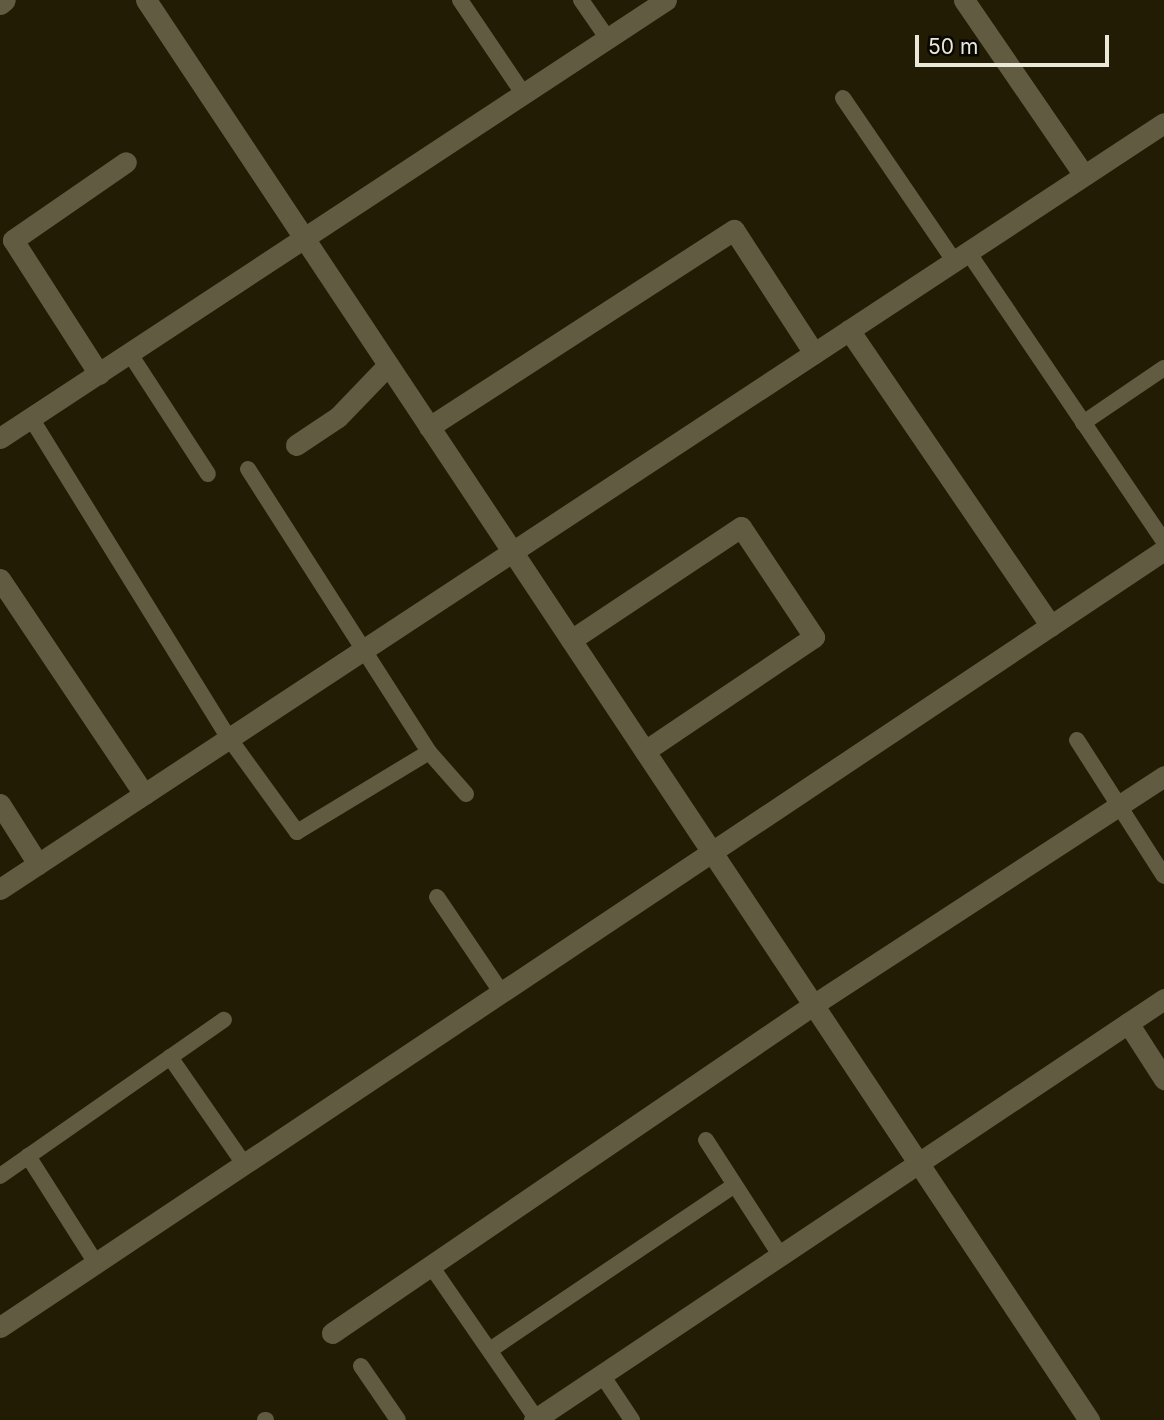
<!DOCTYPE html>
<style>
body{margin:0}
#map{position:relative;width:1164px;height:1420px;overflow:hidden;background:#211c03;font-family:Inter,sans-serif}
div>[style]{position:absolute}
.service>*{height:16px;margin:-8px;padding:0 8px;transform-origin:8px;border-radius:8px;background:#615c41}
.minor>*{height:21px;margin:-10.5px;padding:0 10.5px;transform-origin:10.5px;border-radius:10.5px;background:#615c41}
span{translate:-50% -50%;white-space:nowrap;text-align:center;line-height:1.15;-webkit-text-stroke:7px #080701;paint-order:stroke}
.scale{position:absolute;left:915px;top:35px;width:194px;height:32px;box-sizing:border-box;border:4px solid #eae8d8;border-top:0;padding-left:9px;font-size:21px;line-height:24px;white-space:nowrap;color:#eae8d8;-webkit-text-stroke:5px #080701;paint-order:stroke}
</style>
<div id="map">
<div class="service">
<div style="left:460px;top:0;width:115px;rotate:56deg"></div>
<div style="left:581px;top:0;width:47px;rotate:55.3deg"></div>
<div style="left:843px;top:98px;width:197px;rotate:55.7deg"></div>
<div style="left:968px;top:252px;width:349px;rotate:55.9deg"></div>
<div style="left:130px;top:354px;width:143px;rotate:57deg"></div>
<div style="left:31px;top:418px;width:376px;rotate:58.3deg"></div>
<div style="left:229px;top:738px;width:116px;rotate:54.1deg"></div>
<div style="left:297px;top:832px;width:154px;rotate:-31.2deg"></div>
<div style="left:1083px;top:423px;width:98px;rotate:-34.2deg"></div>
<div style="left:248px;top:469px;width:336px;rotate:57.4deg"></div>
<div style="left:429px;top:752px;width:56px;rotate:48.6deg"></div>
<div style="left:1077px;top:740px;width:161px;rotate:57.4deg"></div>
<div style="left:437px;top:897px;width:115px;rotate:56deg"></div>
<div style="left:170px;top:1057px;width:130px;rotate:55.3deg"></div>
<div style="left:706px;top:1140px;width:137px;rotate:57.2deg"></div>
<div style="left:28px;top:1156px;width:127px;rotate:57.6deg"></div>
<div style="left:0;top:1176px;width:273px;rotate:-34.9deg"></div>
<div style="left:431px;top:1266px;width:185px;rotate:55.4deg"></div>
<div style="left:490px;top:1350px;width:295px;rotate:-34deg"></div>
<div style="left:361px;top:1366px;width:65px;rotate:55.6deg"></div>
<div style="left:602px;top:1375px;width:54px;rotate:56.3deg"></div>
<div style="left:265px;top:1420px;width:1px"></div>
</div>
<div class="minor">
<div style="left:146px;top:0;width:1705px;rotate:56.41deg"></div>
<div style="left:964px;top:0;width:212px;rotate:55.6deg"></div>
<div style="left:0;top:4px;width:6px;rotate:-39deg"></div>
<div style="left:849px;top:330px;width:358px;rotate:55.7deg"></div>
<div style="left:99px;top:374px;width:159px;rotate:-122.7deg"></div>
<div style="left:13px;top:240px;width:137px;rotate:-34.6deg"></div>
<div style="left:429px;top:427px;width:363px;rotate:-32.9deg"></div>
<div style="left:734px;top:230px;width:147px;rotate:57deg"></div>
<div style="left:0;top:438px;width:797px;rotate:-33.33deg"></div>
<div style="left:296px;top:445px;width:50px;rotate:-33.7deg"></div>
<div style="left:338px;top:417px;width:72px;rotate:-46.1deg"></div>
<div style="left:0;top:579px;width:259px;rotate:56.2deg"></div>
<div style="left:571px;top:640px;width:204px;rotate:-33.6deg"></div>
<div style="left:741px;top:527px;width:132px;rotate:56.4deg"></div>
<div style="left:814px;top:637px;width:204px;rotate:146deg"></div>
<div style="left:0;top:804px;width:71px;rotate:57.7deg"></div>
<div style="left:0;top:889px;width:1393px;rotate:-33.35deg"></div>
<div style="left:1128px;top:1023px;width:67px;rotate:57.3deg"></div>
<div style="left:0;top:1327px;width:1400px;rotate:-33.72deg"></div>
<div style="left:332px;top:1333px;width:582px;rotate:-34.29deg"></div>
<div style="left:813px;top:1005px;width:419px;rotate:-33.1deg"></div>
<div style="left:534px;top:1420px;width:758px;rotate:-33.75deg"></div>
</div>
<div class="scale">50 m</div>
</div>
